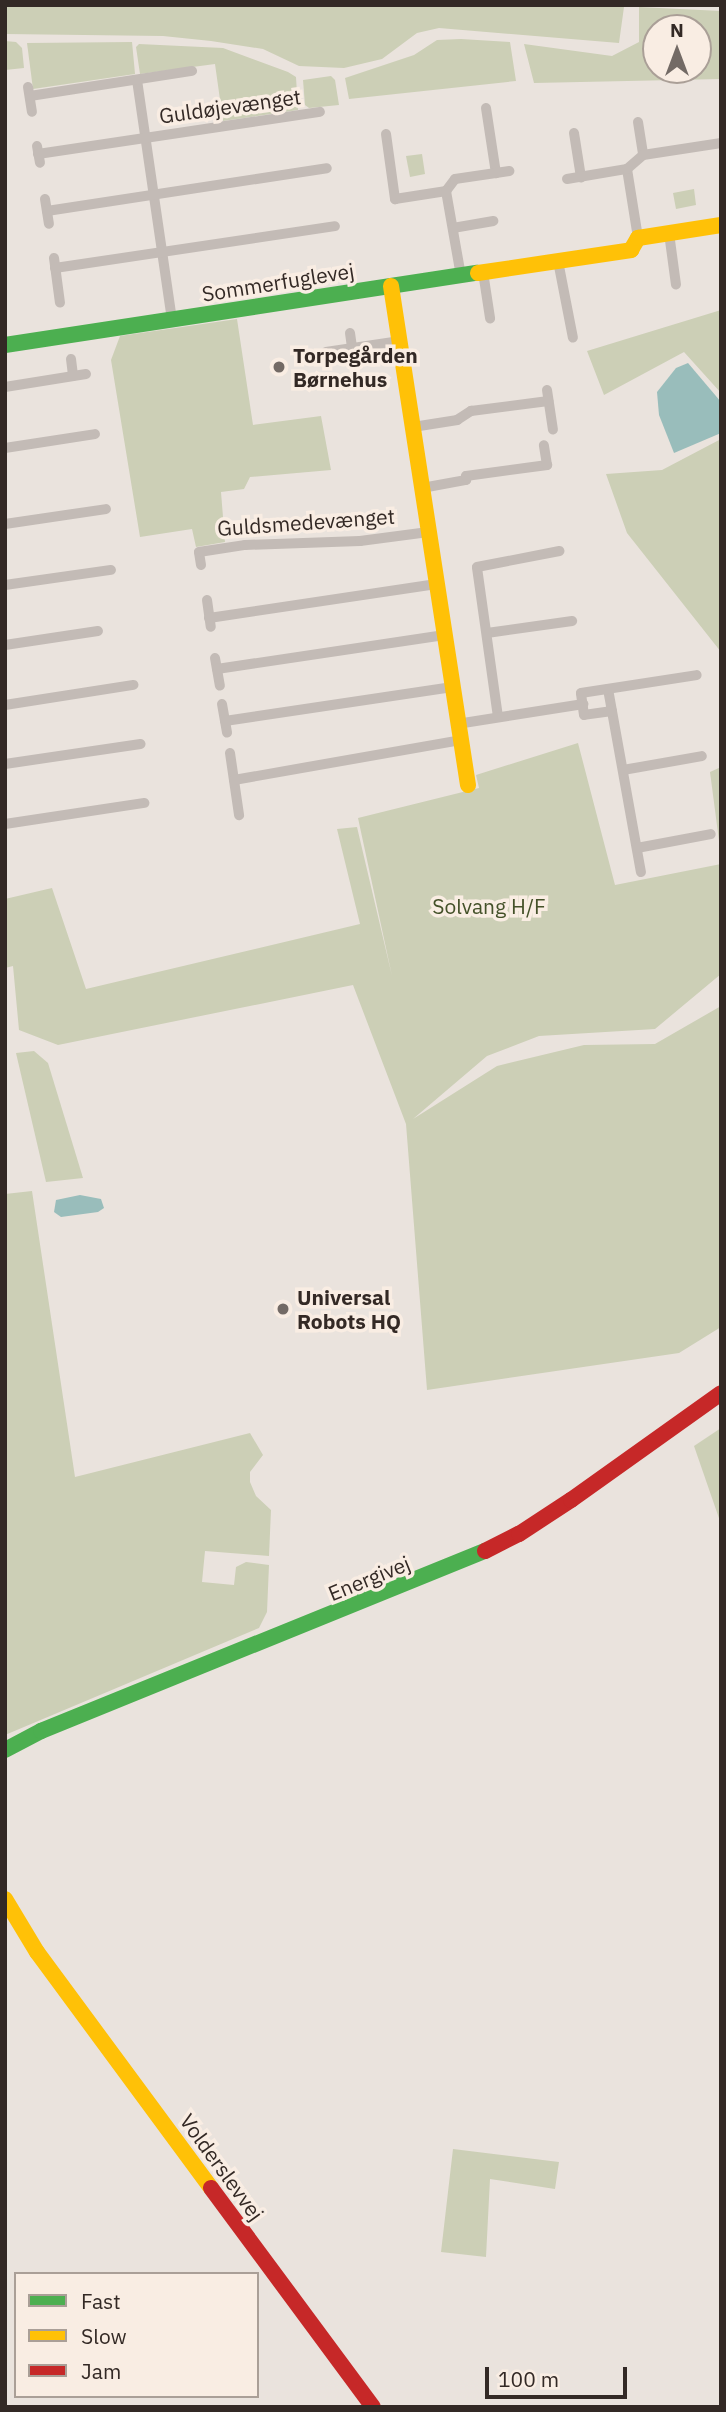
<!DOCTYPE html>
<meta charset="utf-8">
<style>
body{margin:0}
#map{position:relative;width:726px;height:2412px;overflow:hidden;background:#eae3dd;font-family:"IBM Plex Sans",sans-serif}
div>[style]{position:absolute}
.green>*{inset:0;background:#cccfb6}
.water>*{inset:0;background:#99bdbb}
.street>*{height:10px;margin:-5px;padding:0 5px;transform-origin:5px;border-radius:5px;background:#c3bbb6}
.fast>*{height:16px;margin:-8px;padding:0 8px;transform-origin:8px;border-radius:8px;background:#4caf50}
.slow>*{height:16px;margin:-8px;padding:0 8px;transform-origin:8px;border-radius:8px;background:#ffc107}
.jam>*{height:16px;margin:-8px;padding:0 8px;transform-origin:8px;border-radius:8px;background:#c62828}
.dots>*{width:19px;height:19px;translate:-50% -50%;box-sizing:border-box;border:4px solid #f9ede3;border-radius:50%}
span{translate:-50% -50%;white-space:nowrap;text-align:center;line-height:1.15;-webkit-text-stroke:7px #f9ede3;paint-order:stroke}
.street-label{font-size:21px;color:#332925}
.poi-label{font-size:21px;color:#332925;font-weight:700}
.left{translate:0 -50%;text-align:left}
.park-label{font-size:21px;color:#445129}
.frame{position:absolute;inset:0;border:7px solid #332925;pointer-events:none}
.legend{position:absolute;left:14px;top:2272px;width:245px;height:126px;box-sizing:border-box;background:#f9ede3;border:2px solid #aa9f97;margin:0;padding:9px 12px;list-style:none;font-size:21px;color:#332925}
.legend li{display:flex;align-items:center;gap:14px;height:35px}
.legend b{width:35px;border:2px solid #aa9f97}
.north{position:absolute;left:642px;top:14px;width:70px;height:70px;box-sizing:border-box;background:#f9ede3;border:2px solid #aa9f97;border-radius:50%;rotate:0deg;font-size:19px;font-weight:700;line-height:28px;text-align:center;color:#332925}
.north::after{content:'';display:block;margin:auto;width:24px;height:32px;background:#736a65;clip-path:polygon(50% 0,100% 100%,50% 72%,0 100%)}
.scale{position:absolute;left:485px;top:2367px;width:142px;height:32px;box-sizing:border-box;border:4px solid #332925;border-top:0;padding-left:9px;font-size:21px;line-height:24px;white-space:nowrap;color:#332925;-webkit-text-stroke:5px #f9ede3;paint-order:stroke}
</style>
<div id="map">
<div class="green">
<div style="clip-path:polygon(5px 5px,599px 5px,624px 7px,619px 43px,439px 28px,417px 33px,382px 59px,344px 68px,299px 66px,263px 49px,211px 41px,163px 36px,5px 34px)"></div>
<div style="clip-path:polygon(evenodd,639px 7px,721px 11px,721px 79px,534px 83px,524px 44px,612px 56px,639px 42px,639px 7px,656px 28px,698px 28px,698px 70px,656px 70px,656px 28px)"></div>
<div style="clip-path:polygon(461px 39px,510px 42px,516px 81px,349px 99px,345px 78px,414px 55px,437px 40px)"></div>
<div style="clip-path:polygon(5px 41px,16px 42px,22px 48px,24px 68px,5px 70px)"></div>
<div style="clip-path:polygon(132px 42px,135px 74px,33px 89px,27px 43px)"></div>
<div style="clip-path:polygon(139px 44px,223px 48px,288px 72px,296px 77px,298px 110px,223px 121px,215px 64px,140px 74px,136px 47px)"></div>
<div style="clip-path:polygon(331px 76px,335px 80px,339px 105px,309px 108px,305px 105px,303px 80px)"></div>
<div style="clip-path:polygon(422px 154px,425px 174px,410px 177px,406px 156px)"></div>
<div style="clip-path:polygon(694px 189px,696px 205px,676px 209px,673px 193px)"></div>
<div style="clip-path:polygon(721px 310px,721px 393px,684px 352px,604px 395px,587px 351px)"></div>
<div style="clip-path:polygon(237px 319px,253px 425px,321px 416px,331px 470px,250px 477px,244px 489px,221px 492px,225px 542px,196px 547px,192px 529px,140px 537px,111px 360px,120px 336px)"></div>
<div style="clip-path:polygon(721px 439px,721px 652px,627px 533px,606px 474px,662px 470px)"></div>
<div style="clip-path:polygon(578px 743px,615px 885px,721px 864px,721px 974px,655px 1029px,539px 1036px,487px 1056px,413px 1119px,497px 1066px,584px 1045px,655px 1044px,721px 1006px,721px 1327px,679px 1353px,427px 1390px,406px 1124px,353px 985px,58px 1045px,19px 1030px,13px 966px,5px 968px,5px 899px,52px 888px,86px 989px,360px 924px,337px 829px,357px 827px,392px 976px,358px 818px,479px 788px,476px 775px)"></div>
<div style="clip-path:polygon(721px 767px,721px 856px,710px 772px)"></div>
<div style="clip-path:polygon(34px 1051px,48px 1063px,83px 1178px,46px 1182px,16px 1053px)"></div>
<div style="clip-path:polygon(32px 1191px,75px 1477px,250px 1433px,263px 1455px,250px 1472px,250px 1482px,256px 1496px,271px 1510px,269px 1556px,205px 1551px,202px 1582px,234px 1585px,236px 1567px,246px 1562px,269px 1565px,267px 1612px,259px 1628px,5px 1735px,5px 1194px)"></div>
<div style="clip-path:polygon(721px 1428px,721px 1524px,694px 1446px)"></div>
<div style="clip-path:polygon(453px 2149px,559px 2162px,555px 2189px,490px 2179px,486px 2257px,441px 2252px)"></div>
</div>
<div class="water">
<div style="clip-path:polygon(688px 363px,721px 402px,721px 433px,674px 453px,659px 415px,657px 392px,676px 368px)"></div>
<div style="clip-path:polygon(80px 1195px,101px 1199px,104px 1208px,98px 1212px,61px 1217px,54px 1212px,56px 1200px)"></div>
</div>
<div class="street">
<div style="left:137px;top:80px;width:243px;rotate:81.7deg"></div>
<div style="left:28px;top:87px;width:25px;rotate:81deg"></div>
<div style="left:30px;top:96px;width:164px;rotate:-8.8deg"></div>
<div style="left:486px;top:108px;width:66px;rotate:81.3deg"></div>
<div style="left:638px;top:122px;width:33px;rotate:81deg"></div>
<div style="left:574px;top:133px;width:45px;rotate:81deg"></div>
<div style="left:386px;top:134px;width:66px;rotate:82.1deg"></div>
<div style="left:395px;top:199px;width:52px;rotate:-8.9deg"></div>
<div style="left:446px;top:191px;width:15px;rotate:-53deg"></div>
<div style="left:455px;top:179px;width:55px;rotate:-8.4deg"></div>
<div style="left:37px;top:146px;width:17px;rotate:80deg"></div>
<div style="left:38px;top:154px;width:285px;rotate:-8.5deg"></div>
<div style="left:627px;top:169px;width:70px;rotate:80.9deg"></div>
<div style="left:567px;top:179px;width:61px;rotate:-9.5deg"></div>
<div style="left:627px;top:169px;width:21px;rotate:-41deg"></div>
<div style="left:643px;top:155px;width:79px;rotate:-8.7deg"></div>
<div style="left:446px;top:191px;width:86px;rotate:80deg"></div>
<div style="left:45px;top:199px;width:25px;rotate:81deg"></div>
<div style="left:47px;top:211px;width:283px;rotate:-8.7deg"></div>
<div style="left:453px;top:228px;width:41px;rotate:-9.9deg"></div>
<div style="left:669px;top:233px;width:52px;rotate:82.3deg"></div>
<div style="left:54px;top:258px;width:45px;rotate:82.4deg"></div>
<div style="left:558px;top:261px;width:78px;rotate:79deg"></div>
<div style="left:55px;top:268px;width:283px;rotate:-8.5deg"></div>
<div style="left:483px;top:272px;width:47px;rotate:81.3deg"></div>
<div style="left:350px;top:333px;width:15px;rotate:82deg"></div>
<div style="left:326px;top:352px;width:75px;rotate:-8.5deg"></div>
<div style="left:71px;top:359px;width:17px;rotate:83deg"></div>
<div style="left:5px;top:387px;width:82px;rotate:-9.1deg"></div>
<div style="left:547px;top:390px;width:40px;rotate:81.5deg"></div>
<div style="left:413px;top:427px;width:45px;rotate:-9deg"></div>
<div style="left:457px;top:420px;width:17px;rotate:-33deg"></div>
<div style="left:471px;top:411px;width:78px;rotate:-7.4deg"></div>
<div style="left:5px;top:448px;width:91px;rotate:-8.8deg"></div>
<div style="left:422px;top:488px;width:45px;rotate:-10.3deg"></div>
<div style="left:466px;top:480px;width:4px;rotate:-90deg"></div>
<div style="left:466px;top:476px;width:82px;rotate:-7.7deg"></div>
<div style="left:547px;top:465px;width:20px;rotate:-99deg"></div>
<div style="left:5px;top:524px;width:102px;rotate:-8.4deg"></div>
<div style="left:201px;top:565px;width:13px;rotate:-99deg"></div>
<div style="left:199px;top:552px;width:47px;rotate:-8.7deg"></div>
<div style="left:245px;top:545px;width:115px;rotate:-2deg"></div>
<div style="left:360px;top:541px;width:69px;rotate:-7.5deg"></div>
<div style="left:5px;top:585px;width:107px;rotate:-8.1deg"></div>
<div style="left:207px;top:600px;width:27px;rotate:82deg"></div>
<div style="left:209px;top:618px;width:230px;rotate:-8.5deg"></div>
<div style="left:487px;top:633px;width:86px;rotate:-8deg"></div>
<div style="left:5px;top:645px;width:94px;rotate:-8.6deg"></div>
<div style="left:215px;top:658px;width:28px;rotate:80deg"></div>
<div style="left:217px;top:669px;width:230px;rotate:-8.5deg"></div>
<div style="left:608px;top:689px;width:186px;rotate:79.8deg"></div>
<div style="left:222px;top:704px;width:29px;rotate:80deg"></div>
<div style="left:5px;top:705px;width:130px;rotate:-8.9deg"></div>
<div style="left:612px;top:711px;width:28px;rotate:172deg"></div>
<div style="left:584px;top:715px;width:22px;rotate:-98deg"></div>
<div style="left:581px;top:693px;width:117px;rotate:-8.8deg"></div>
<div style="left:498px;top:717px;width:151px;rotate:-98deg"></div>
<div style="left:477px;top:567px;width:84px;rotate:-11deg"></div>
<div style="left:225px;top:721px;width:230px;rotate:-8.5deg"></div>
<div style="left:457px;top:724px;width:128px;rotate:-9deg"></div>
<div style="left:230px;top:753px;width:63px;rotate:81.7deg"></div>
<div style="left:5px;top:764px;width:137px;rotate:-8.4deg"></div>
<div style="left:623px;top:770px;width:80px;rotate:-10deg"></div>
<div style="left:234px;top:780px;width:230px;rotate:-10deg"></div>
<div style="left:5px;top:824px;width:141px;rotate:-8.6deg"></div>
<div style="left:637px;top:848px;width:75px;rotate:-10.7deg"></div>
</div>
<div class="fast">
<div style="left:5px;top:345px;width:478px;rotate:-8.7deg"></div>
<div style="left:5px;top:1750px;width:41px;rotate:-27.8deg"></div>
<div style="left:41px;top:1731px;width:479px;rotate:-22.1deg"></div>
</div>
<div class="slow">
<div style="left:478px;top:273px;width:155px;rotate:-8.5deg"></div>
<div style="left:631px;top:250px;width:14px;rotate:-60deg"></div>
<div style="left:638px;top:238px;width:84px;rotate:-8.9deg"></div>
<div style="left:391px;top:286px;width:505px;rotate:81.23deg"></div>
<div style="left:5px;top:1899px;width:62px;rotate:58.9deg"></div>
<div style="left:37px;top:1952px;width:293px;rotate:53.6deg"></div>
</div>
<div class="jam">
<div style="left:485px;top:1551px;width:38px;rotate:-27deg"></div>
<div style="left:519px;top:1534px;width:62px;rotate:-33.2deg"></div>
<div style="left:571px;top:1500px;width:184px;rotate:-35.5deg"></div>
<div style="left:211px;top:2188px;width:272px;rotate:53.5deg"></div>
</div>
<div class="dots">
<div style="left:279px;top:367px;background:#736a65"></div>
<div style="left:283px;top:1309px;background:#736a65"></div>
</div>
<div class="street-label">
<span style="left:230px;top:106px;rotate:-8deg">Guldøjevænget</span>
<span style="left:278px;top:282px;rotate:-9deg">Sommerfuglevej</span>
<span style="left:306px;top:522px;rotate:-4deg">Guldsmedevænget</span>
<span style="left:369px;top:1578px;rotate:-22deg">Energivej</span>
<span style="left:222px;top:2167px;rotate:54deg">Volderslevvej</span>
</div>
<div class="poi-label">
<span class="left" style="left:293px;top:367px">Torpegården<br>Børnehus</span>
<span class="left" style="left:297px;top:1309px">Universal<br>Robots HQ</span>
</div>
<div class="park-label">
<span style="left:489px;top:906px">Solvang H/F</span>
</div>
<div class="frame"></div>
<ul class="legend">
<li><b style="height:9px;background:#4caf50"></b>Fast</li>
<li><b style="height:9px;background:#ffc107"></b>Slow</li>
<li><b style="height:9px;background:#c62828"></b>Jam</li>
</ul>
<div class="north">N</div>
<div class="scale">100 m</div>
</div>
